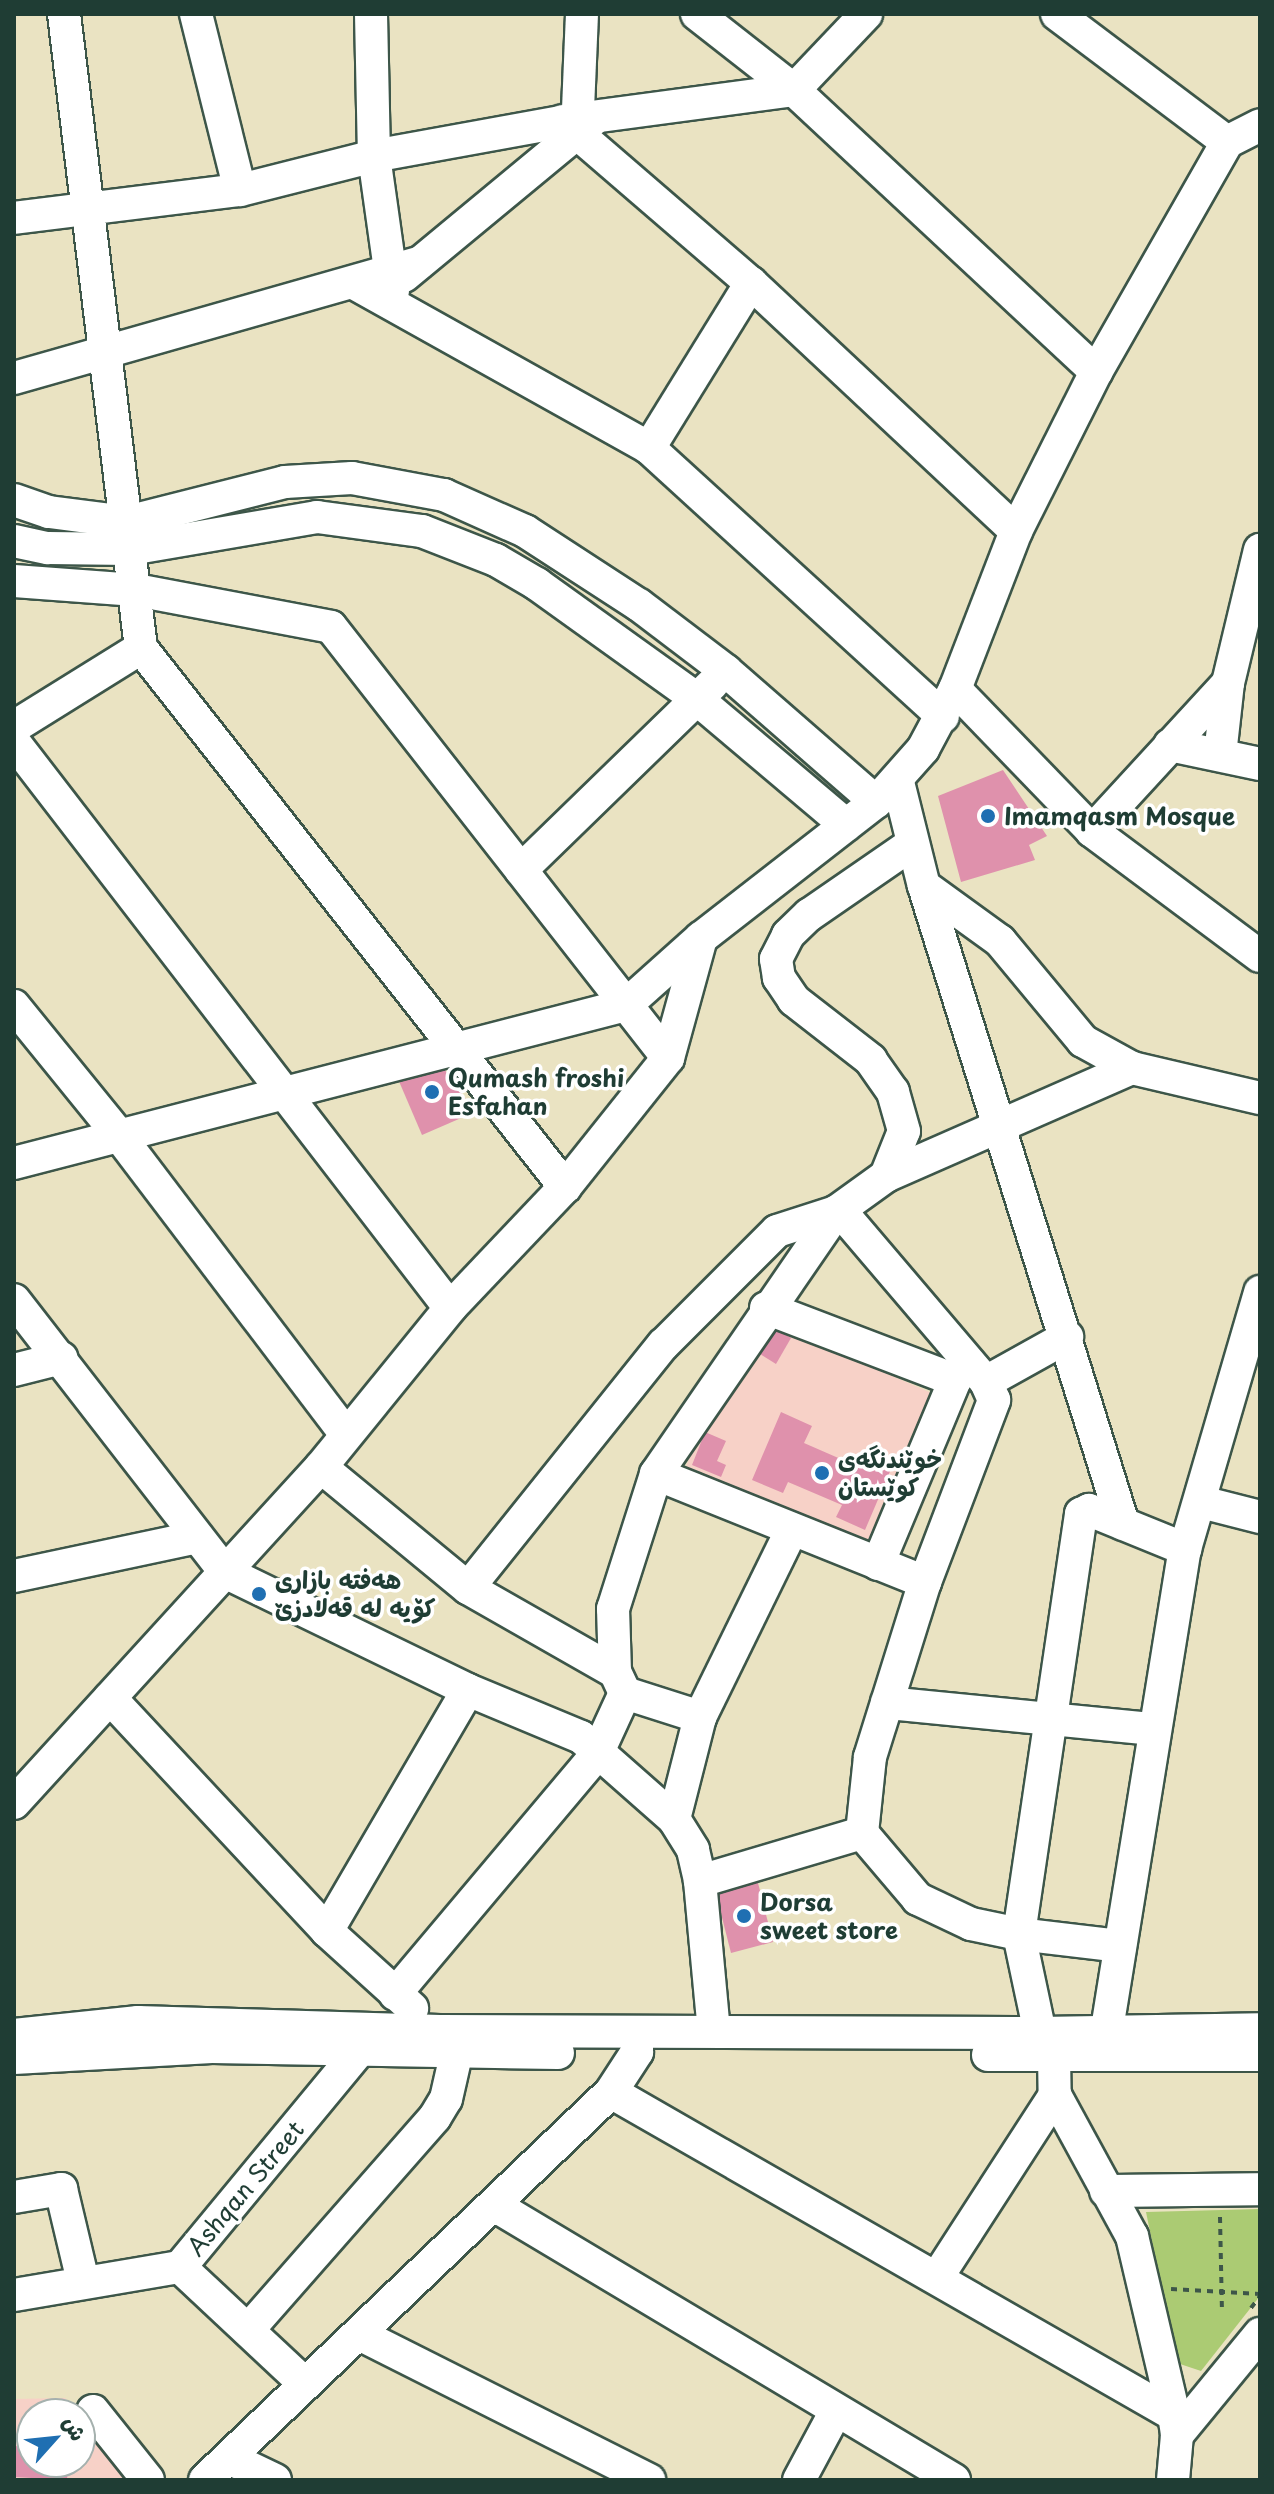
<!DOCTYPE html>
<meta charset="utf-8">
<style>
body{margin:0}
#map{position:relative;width:1274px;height:2494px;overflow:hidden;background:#eae3c2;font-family:"Playpen Sans","Playpen Sans Arabic",sans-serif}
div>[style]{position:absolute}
.built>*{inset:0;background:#f7d1c7}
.green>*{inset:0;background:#abcb73}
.building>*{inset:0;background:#df91ac}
.path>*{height:4px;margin-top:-2px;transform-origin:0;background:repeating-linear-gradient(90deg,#3d5649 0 6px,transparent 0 12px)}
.roads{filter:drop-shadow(2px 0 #3d5649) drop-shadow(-2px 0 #3d5649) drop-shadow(0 2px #3d5649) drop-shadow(0 -2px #3d5649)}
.minor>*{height:32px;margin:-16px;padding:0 16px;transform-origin:16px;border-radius:16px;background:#fff}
.dots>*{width:22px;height:22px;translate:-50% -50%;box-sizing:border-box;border:4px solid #fff;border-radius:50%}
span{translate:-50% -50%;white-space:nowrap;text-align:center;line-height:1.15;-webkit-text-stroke:7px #fff;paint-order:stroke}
.poi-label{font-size:24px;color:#1f3d34;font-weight:700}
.left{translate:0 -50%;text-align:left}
.street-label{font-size:24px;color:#1f3d34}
.frame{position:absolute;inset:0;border:16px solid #1f3d34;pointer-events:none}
.north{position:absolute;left:16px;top:2398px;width:80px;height:80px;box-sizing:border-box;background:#fff;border:2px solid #a5b1ae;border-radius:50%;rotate:63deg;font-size:22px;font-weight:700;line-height:32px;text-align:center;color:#1f3d34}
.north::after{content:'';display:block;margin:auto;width:28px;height:36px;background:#1f6fb2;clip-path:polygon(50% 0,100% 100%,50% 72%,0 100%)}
</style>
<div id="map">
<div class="built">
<div style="clip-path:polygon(774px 1325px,934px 1394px,872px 1543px,686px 1466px,711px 1412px)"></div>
<div style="clip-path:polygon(65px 2398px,77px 2414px,32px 2414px,32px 2462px,80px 2462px,80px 2418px,126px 2480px,14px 2480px,14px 2399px)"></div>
</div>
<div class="green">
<div style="clip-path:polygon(1260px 2209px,1260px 2296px,1201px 2371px,1177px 2363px,1146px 2212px)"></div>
</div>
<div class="building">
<div style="clip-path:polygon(1003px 770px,1047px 836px,1029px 845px,1035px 860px,961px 882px,938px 796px)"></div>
<div style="clip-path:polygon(437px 1059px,475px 1112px,422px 1135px,395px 1072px)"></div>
<div style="clip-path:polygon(775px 1328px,791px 1338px,776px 1364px,760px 1354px)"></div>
<div style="clip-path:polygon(781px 1412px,812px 1426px,804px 1443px,859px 1467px,866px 1450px,894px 1462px,865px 1530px,836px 1517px,842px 1505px,788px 1482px,783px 1493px,752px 1480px)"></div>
<div style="clip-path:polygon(705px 1432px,726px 1441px,717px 1461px,726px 1465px,721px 1477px,692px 1465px)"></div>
<div style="clip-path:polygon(757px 1879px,773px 1942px,731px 1953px,715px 1890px)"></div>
<div style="clip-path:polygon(14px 2446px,32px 2447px,32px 2462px,68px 2462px,67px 2480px,14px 2477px)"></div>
</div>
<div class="path">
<div style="left:1220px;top:2217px;width:92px;rotate:88.8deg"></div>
<div style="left:1171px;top:2289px;width:89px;rotate:3.2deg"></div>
<div style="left:1251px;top:2308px;width:15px;rotate:-53deg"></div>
</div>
<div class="roads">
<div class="minor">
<div style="left:64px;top:14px;width:639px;rotate:83.08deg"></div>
<div style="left:141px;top:648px;width:686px;rotate:51.81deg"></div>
<div style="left:196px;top:14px;width:181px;rotate:76deg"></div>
<div style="left:371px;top:14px;width:142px;rotate:88.8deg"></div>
<div style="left:374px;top:156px;width:136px;rotate:82deg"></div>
<div style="left:697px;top:14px;width:123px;rotate:38.1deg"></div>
<div style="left:794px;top:90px;width:413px;rotate:43deg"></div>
<div style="left:1057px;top:14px;width:213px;rotate:37deg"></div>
<div style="left:563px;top:121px;width:248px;rotate:40.8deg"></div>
<div style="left:751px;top:283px;width:363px;rotate:43.1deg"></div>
<div style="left:577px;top:133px;width:119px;rotate:-87.6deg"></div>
<div style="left:14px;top:218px;width:228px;rotate:-7.1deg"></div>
<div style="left:240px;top:190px;width:138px;rotate:-14.2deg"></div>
<div style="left:374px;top:156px;width:206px;rotate:-10.3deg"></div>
<div style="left:577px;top:119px;width:219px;rotate:-7.6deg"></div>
<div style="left:794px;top:90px;width:105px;rotate:-46.5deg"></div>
<div style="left:404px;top:276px;width:246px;rotate:-39.6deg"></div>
<div style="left:354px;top:283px;width:338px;rotate:29.2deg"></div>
<div style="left:649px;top:448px;width:398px;rotate:42.4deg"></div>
<div style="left:14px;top:378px;width:421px;rotate:-15.9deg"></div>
<div style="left:649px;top:448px;width:194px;rotate:-58.3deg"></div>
<div style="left:14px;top:500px;width:37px;rotate:19deg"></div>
<div style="left:49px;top:512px;width:79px;rotate:7.3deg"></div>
<div style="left:127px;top:522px;width:163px;rotate:-14.2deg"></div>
<div style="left:285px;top:482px;width:67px;rotate:-3.4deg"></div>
<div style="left:352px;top:478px;width:94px;rotate:10.5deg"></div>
<div style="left:444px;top:495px;width:89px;rotate:24deg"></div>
<div style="left:525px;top:531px;width:136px;rotate:33deg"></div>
<div style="left:639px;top:605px;width:109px;rotate:37.2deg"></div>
<div style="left:726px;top:671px;width:199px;rotate:41.1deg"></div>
<div style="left:14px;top:541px;width:35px;rotate:12deg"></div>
<div style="left:48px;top:548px;width:82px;rotate:0.7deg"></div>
<div style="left:130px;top:549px;width:190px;rotate:-9.7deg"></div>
<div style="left:317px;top:517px;width:106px;rotate:7.6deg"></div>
<div style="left:422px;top:531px;width:79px;rotate:21.4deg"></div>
<div style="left:496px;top:560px;width:48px;rotate:30.3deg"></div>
<div style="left:537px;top:584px;width:197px;rotate:35.7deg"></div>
<div style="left:697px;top:699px;width:195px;rotate:40.2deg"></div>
<div style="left:14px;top:581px;width:122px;rotate:4.2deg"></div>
<div style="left:136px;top:590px;width:198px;rotate:10.7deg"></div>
<div style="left:331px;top:627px;width:547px;rotate:51.98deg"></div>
<div style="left:955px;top:689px;width:197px;rotate:46deg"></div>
<div style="left:1092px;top:831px;width:209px;rotate:36.7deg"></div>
<div style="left:14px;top:727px;width:150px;rotate:-31.9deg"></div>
<div style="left:14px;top:742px;width:714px;rotate:52.39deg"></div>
<div style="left:1170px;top:745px;width:92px;rotate:11.9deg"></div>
<div style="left:1220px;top:755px;width:72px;rotate:-83.7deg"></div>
<div style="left:1228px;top:683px;width:137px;rotate:-76.5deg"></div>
<div style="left:898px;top:782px;width:107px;rotate:76deg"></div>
<div style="left:924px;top:886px;width:94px;rotate:35.9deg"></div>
<div style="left:1000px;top:941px;width:130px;rotate:50.3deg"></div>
<div style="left:1083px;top:1041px;width:56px;rotate:28.9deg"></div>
<div style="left:1132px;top:1068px;width:131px;rotate:13.2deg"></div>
<div style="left:1092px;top:831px;width:201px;rotate:-47.4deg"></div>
<div style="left:521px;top:870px;width:267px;rotate:-44.2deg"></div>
<div style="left:924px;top:886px;width:668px;rotate:72.68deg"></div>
<div style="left:14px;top:1006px;width:165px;rotate:50.9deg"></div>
<div style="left:118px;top:1134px;width:377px;rotate:52.8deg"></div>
<div style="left:14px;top:1163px;width:632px;rotate:-14.48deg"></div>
<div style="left:626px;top:1005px;width:101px;rotate:-41.8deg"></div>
<div style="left:886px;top:1176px;width:48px;rotate:-68.2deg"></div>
<div style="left:904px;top:1131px;width:41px;rotate:-105.8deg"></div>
<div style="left:893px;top:1092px;width:39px;rotate:-125deg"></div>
<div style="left:871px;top:1060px;width:98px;rotate:-142.1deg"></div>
<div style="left:794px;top:1000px;width:27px;rotate:-124deg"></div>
<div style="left:779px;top:978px;width:19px;rotate:-99deg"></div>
<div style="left:776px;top:959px;width:27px;rotate:-63deg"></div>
<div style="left:788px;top:935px;width:29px;rotate:-44deg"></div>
<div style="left:809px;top:915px;width:125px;rotate:-34.6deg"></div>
<div style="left:14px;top:1300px;width:344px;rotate:52.2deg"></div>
<div style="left:225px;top:1572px;width:270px;rotate:25.9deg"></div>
<div style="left:468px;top:1690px;width:122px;rotate:22.6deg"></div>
<div style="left:581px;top:1737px;width:124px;rotate:41.4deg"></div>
<div style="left:674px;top:1819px;width:36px;rotate:58deg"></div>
<div style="left:693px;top:1850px;width:32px;rotate:77deg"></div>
<div style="left:700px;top:1881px;width:151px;rotate:84.7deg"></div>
<div style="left:766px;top:1308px;width:202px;rotate:20.9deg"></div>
<div style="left:14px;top:1370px;width:49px;rotate:-14.3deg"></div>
<div style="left:986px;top:1382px;width:93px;rotate:-29.1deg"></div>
<div style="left:321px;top:1467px;width:190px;rotate:39.5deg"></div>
<div style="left:468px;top:1588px;width:169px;rotate:29.7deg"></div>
<div style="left:656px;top:1474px;width:290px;rotate:21.9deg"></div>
<div style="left:1201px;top:1502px;width:61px;rotate:14.3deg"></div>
<div style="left:878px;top:1564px;width:199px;rotate:-67.3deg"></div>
<div style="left:955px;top:1380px;width:22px;rotate:-51deg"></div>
<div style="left:14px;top:1576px;width:187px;rotate:-12deg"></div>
<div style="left:468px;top:1588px;width:312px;rotate:-51.3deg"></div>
<div style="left:663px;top:1345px;width:161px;rotate:-45deg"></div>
<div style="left:777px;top:1231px;width:62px;rotate:-17.9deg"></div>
<div style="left:625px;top:1693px;width:79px;rotate:17.7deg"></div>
<div style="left:110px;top:1698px;width:318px;rotate:47deg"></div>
<div style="left:327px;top:1931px;width:115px;rotate:42.2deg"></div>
<div style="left:887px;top:1703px;width:267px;rotate:5.6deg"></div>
<div style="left:14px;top:1803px;width:455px;rotate:-47.6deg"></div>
<div style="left:321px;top:1467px;width:205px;rotate:-50.9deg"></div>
<div style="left:450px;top:1308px;width:167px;rotate:-46.5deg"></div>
<div style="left:565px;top:1187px;width:165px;rotate:-51.4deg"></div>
<div style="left:668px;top:1058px;width:124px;rotate:-74.6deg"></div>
<div style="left:701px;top:938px;width:222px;rotate:-37.9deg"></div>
<div style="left:876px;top:802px;width:71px;rotate:-48.4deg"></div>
<div style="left:923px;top:749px;width:68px;rotate:-61.9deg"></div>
<div style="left:955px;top:689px;width:169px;rotate:-68.9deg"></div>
<div style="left:1016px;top:531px;width:178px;rotate:-63.3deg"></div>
<div style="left:1096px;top:372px;width:265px;rotate:-60.3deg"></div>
<div style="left:1227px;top:142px;width:37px;rotate:-27deg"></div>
<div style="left:674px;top:1819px;width:105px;rotate:-75.7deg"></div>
<div style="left:700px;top:1717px;width:209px;rotate:-63.9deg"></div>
<div style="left:700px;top:1881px;width:169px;rotate:-16.5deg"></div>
<div style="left:327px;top:1931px;width:279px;rotate:-59.7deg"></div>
<div style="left:1120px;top:1946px;width:102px;rotate:-173.2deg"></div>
<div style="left:1019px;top:1934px;width:425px;rotate:-81.6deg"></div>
<div style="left:1081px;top:1514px;width:9px;rotate:-27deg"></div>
<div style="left:1089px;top:1510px;width:104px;rotate:22.1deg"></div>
<div style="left:395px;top:1994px;width:314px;rotate:-49.9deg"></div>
<div style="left:597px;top:1754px;width:67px;rotate:-65.3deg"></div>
<div style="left:625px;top:1693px;width:23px;rotate:-115deg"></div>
<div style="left:615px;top:1672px;width:63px;rotate:-91.8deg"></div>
<div style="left:613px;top:1609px;width:142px;rotate:-72.3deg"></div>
<div style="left:656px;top:1474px;width:318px;rotate:-55.5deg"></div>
<div style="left:1107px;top:2029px;width:486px;rotate:-80.8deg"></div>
<div style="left:1185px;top:1549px;width:268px;rotate:-73.7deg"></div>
<div style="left:1040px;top:2033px;width:101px;rotate:-102deg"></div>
<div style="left:1019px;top:1934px;width:49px;rotate:-168.2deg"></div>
<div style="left:971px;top:1924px;width:59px;rotate:-154.7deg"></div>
<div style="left:918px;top:1899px;width:87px;rotate:-130.3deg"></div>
<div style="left:862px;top:1833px;width:76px;rotate:-84deg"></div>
<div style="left:870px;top:1757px;width:183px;rotate:-72.6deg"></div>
<div style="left:925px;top:1582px;width:195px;rotate:-69.2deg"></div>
<div style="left:994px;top:1400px;width:20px;rotate:-114deg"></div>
<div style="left:986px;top:1382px;width:211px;rotate:-130.4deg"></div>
<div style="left:849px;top:1221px;width:16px;rotate:-145deg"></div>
<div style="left:836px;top:1212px;width:62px;rotate:-35.8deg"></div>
<div style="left:886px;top:1176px;width:269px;rotate:-23.7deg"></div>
<div style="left:14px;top:2035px;width:125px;rotate:-6deg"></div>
<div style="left:138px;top:2022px;width:302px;rotate:1.7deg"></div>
<div style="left:440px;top:2031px;width:600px;rotate:0.19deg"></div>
<div style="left:1040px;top:2033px;width:220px;rotate:-1deg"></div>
<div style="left:988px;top:2055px;width:272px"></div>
<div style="left:1054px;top:2056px;width:39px;rotate:89deg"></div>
<div style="left:1055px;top:2095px;width:161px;rotate:61.4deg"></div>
<div style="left:1132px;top:2236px;width:184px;rotate:76.8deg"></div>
<div style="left:14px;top:2058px;width:198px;rotate:-3.2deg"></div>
<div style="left:212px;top:2047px;width:346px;rotate:1deg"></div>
<div style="left:611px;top:2092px;width:649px;rotate:29.84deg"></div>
<div style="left:1174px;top:2415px;width:20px;rotate:81deg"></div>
<div style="left:1106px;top:2191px;width:154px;rotate:-0.7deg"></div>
<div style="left:14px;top:2197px;width:48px;rotate:-9.7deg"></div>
<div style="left:61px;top:2189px;width:95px;rotate:76.6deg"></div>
<div style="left:494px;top:2205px;width:536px;rotate:30.87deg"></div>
<div style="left:180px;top:2267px;width:171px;rotate:43.1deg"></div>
<div style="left:938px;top:2276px;width:216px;rotate:-57.1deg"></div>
<div style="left:14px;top:2295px;width:168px;rotate:-9.6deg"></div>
<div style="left:180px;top:2267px;width:278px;rotate:-50.4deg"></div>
<div style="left:248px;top:2330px;width:283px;rotate:-48.7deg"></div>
<div style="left:435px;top:2117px;width:21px;rotate:-59deg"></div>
<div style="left:446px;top:2099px;width:45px;rotate:-77.2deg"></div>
<div style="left:359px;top:2334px;width:325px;rotate:26.7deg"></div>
<div style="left:93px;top:2411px;width:88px;rotate:51.4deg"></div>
<div style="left:229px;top:2458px;width:51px;rotate:25.6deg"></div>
<div style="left:205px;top:2480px;width:562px;rotate:-43.7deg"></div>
<div style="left:611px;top:2092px;width:48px;rotate:-57deg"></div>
<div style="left:637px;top:2052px;width:20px;rotate:-90deg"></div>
<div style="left:799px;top:2480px;width:78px;rotate:-61.8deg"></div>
<div style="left:1173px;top:2480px;width:45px;rotate:-84.9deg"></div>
<div style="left:1177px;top:2435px;width:131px;rotate:-50.6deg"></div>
</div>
</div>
<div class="dots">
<div style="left:988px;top:816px;background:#1f6fb2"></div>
<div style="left:432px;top:1092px;background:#1f6fb2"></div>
<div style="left:822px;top:1473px;background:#1f6fb2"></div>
<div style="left:259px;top:1594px;background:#1f6fb2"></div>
<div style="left:744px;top:1916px;background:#1f6fb2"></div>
</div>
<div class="poi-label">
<span class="left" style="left:1004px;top:816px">Imamqasm Mosque</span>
<span class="left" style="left:448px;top:1092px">Qumash froshi<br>Esfahan</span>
<span class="left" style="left:838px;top:1473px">خوێندنگەی<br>کوێستان</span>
<span class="left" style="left:275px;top:1594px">هەفتە بازاری<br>کۆیە لە قەلادزێ</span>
<span class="left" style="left:760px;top:1916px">Dorsa<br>sweet store</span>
</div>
<div class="street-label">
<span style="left:245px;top:2188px;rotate:-50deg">Ashqan Street</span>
</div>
<div class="frame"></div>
<div class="north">ش</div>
</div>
